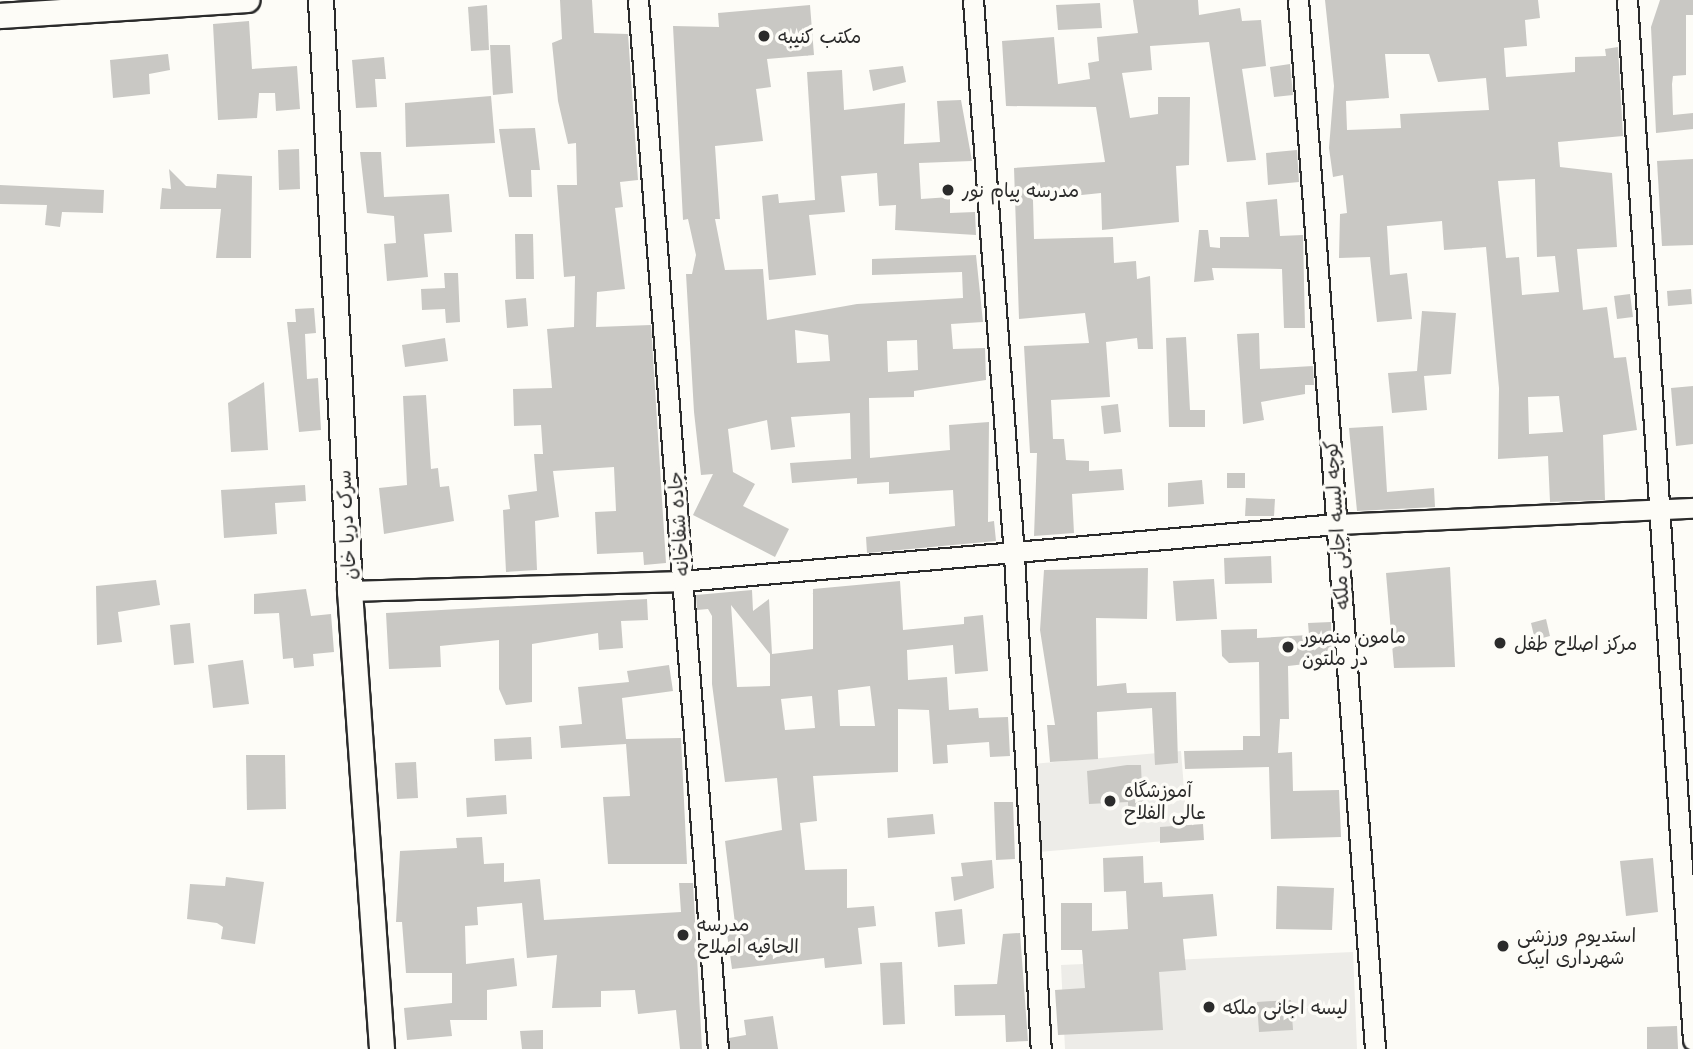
<!DOCTYPE html>
<meta charset="utf-8">
<style>
body{margin:0}
#map{position:relative;width:1693px;height:1049px;overflow:hidden;background:#fdfcf7;font-family:"Playpen Sans","Playpen Sans Arabic",sans-serif}
div>[style]{position:absolute}
.built>*{inset:0;background:#edece8}
.building>*{inset:0;background:#c9c8c4}
.roads{filter:drop-shadow(2px 0 #2b2b2b) drop-shadow(-2px 0 #2b2b2b) drop-shadow(0 2px #2b2b2b) drop-shadow(0 -2px #2b2b2b)}
.minor>*{height:19px;margin:-9.5px;padding:0 9.5px;transform-origin:9.5px;border-radius:9.5px;background:#fdfcf7}
.tertiary>*{height:24px;margin:-12px;padding:0 12px;transform-origin:12px;border-radius:12px;background:#fdfcf7}
.dots>*{width:19px;height:19px;translate:-50% -50%;box-sizing:border-box;border:4px solid #fdfcf7;border-radius:50%}
span{translate:-50% -50%;white-space:nowrap;text-align:center;line-height:1.15;-webkit-text-stroke:7px #fdfcf7;paint-order:stroke}
.poi-label{font-size:19px;color:#2b2b2b}
.left{translate:0 -50%;text-align:left}
.street-label{font-size:19px;color:#2b2b2b}
</style>
<div id="map">
<div class="built">
<div style="clip-path:polygon(1181px 751px,1188px 839px,1039px 852px,1032px 764px)"></div>
<div style="clip-path:polygon(1353px 952px,1357px 1049px,1065px 1049px,1061px 965px)"></div>
</div>
<div class="building">
<div style="clip-path:polygon(560px 0,592px 0,594px 33px,628px 34px,638px 180px,620px 182px,623px 207px,615px 208px,625px 289px,597px 292px,596px 327px,651px 325px,666px 563px,644px 565px,643px 552px,597px 554px,595px 512px,616px 511px,614px 467px,553px 471px,559px 517px,535px 521px,537px 570px,506px 572px,503px 510px,510px 509px,508px 495px,537px 491px,534px 454px,543px 454px,541px 425px,514px 426px,513px 389px,552px 388px,547px 329px,574px 327px,575px 276px,564px 277px,557px 185px,577px 185px,576px 143px,568px 144px,558px 101px,552px 43px,562px 39px)"></div>
<div style="clip-path:polygon(1133px 0,1198px 0,1199px 15px,1240px 8px,1242px 21px,1261px 20px,1266px 66px,1242px 69px,1256px 160px,1227px 162px,1209px 42px,1150px 46px,1152px 70px,1122px 73px,1130px 118px,1158px 114px,1158px 97px,1190px 97px,1189px 165px,1176px 166px,1179px 222px,1102px 230px,1101px 193px,1033px 200px,1034px 239px,1113px 237px,1114px 263px,1136px 261px,1137px 279px,1150px 276px,1153px 349px,1138px 349px,1137px 338px,1106px 342px,1110px 397px,1051px 400px,1053px 439px,1064px 439px,1066px 460px,1089px 461px,1089px 471px,1122px 469px,1124px 490px,1072px 494px,1074px 533px,1034px 536px,1037px 453px,1030px 453px,1024px 346px,1089px 343px,1085px 313px,1019px 319px,1014px 168px,1105px 162px,1096px 107px,1006px 106px,1002px 41px,1054px 37px,1058px 84px,1090px 79px,1088px 63px,1099px 61px,1097px 37px,1138px 33px)"></div>
<div style="clip-path:polygon(evenodd,1325px 0,1538px 0,1540px 18px,1525px 20px,1527px 46px,1504px 48px,1506px 77px,1575px 72px,1575px 57px,1606px 56px,1605px 49px,1618px 47px,1623px 136px,1558px 142px,1560px 167px,1612px 173px,1617px 247px,1577px 249px,1583px 310px,1607px 307px,1614px 358px,1626px 357px,1637px 430px,1603px 435px,1605px 500px,1550px 502px,1548px 456px,1498px 459px,1499px 388px,1486px 247px,1444px 250px,1442px 221px,1387px 226px,1390px 275px,1407px 273px,1412px 319px,1377px 322px,1370px 257px,1339px 258px,1340px 214px,1347px 213px,1343px 175px,1333px 177px,1329px 148px,1334px 86px,1325px 0,1385px 54px,1429px 54px,1438px 82px,1486px 78px,1489px 110px,1400px 114px,1401px 128px,1347px 130px,1346px 101px,1389px 98px,1385px 54px,1325px 0,1535px 179px,1537px 257px,1555px 256px,1559px 292px,1522px 295px,1519px 257px,1506px 258px,1498px 181px,1535px 179px,1325px 0,1559px 396px,1563px 432px,1529px 434px,1528px 397px,1559px 396px)"></div>
<div style="clip-path:polygon(1660px 0,1693px 0,1693px 15px,1686px 15px,1686px 75px,1673px 76px,1672px 84px,1673px 115px,1693px 113px,1693px 129px,1656px 133px,1651px 27px)"></div>
<div style="clip-path:polygon(1100px 3px,1102px 28px,1058px 30px,1056px 5px)"></div>
<div style="clip-path:polygon(487px 5px,489px 50px,471px 51px,468px 7px)"></div>
<div style="clip-path:polygon(evenodd,810px 5px,814px 55px,767px 59px,771px 87px,756px 89px,763px 141px,715px 146px,720px 219px,715px 219px,725px 270px,763px 269px,767px 320px,857px 304px,963px 298px,962px 272px,872px 275px,872px 259px,976px 255px,983px 322px,951px 324px,953px 349px,985px 348px,986px 380px,914px 391px,914px 397px,869px 398px,870px 458px,950px 450px,949px 425px,989px 422px,988px 522px,994px 521px,996px 541px,867px 553px,866px 537px,955px 526px,953px 490px,889px 494px,889px 482px,857px 484px,857px 478px,792px 483px,790px 463px,851px 459px,850px 413px,791px 417px,795px 447px,771px 450px,767px 420px,728px 429px,733px 472px,755px 484px,743px 506px,789px 529px,775px 557px,693px 515px,713px 474px,701px 475px,694px 412px,686px 274px,692px 274px,696px 255px,688px 219px,683px 220px,673px 26px,719px 27px,718px 13px,810px 5px,795px 330px,828px 335px,830px 361px,797px 363px,795px 330px,810px 5px,917px 340px,918px 370px,888px 372px,887px 341px,917px 340px)"></div>
<div style="clip-path:polygon(249px 21px,252px 69px,297px 66px,300px 109px,276px 111px,275px 93px,259px 93px,257px 118px,218px 120px,213px 24px)"></div>
<div style="clip-path:polygon(490px 45px,510px 45px,513px 93px,493px 95px)"></div>
<div style="clip-path:polygon(168px 54px,170px 70px,149px 74px,150px 94px,113px 98px,110px 60px)"></div>
<div style="clip-path:polygon(384px 57px,386px 79px,375px 79px,377px 107px,356px 108px,352px 60px)"></div>
<div style="clip-path:polygon(1290px 64px,1293px 95px,1274px 97px,1270px 67px)"></div>
<div style="clip-path:polygon(903px 66px,906px 82px,873px 91px,869px 70px)"></div>
<div style="clip-path:polygon(842px 70px,844px 110px,905px 103px,904px 144px,940px 142px,937px 101px,961px 100px,972px 161px,919px 163px,921px 199px,950px 197px,950px 213px,975px 212px,976px 235px,895px 230px,896px 205px,879px 206px,877px 173px,841px 176px,845px 212px,809px 215px,816px 275px,769px 280px,762px 196px,778px 194px,779px 203px,815px 200px,807px 72px)"></div>
<div style="clip-path:polygon(491px 96px,495px 143px,406px 147px,405px 103px)"></div>
<div style="clip-path:polygon(535px 128px,540px 170px,531px 170px,532px 197px,509px 197px,499px 129px)"></div>
<div style="clip-path:polygon(299px 149px,300px 189px,279px 190px,278px 150px)"></div>
<div style="clip-path:polygon(1297px 150px,1299px 182px,1268px 185px,1266px 153px)"></div>
<div style="clip-path:polygon(360px 152px,381px 152px,384px 197px,449px 194px,452px 232px,424px 234px,428px 277px,387px 281px,384px 244px,396px 243px,394px 216px,367px 213px)"></div>
<div style="clip-path:polygon(1693px 159px,1693px 245px,1662px 246px,1657px 161px)"></div>
<div style="clip-path:polygon(169px 169px,186px 186px,216px 188px,217px 174px,252px 176px,251px 258px,216px 258px,221px 209px,160px 209px,162px 188px,171px 189px)"></div>
<div style="clip-path:polygon(0 185px,104px 190px,103px 213px,62px 212px,60px 227px,45px 225px,47px 205px,0 204px)"></div>
<div style="clip-path:polygon(1277px 199px,1280px 236px,1303px 235px,1305px 328px,1284px 328px,1282px 269px,1212px 268px,1214px 280px,1194px 282px,1199px 230px,1208px 230px,1210px 247px,1220px 248px,1220px 237px,1249px 237px,1246px 202px)"></div>
<div style="clip-path:polygon(515px 234px,533px 234px,534px 279px,516px 279px)"></div>
<div style="clip-path:polygon(444px 273px,458px 273px,460px 322px,446px 323px,445px 309px,422px 310px,421px 289px,445px 288px)"></div>
<div style="clip-path:polygon(1691px 289px,1692px 304px,1668px 306px,1667px 291px)"></div>
<div style="clip-path:polygon(1630px 294px,1633px 317px,1617px 319px,1614px 296px)"></div>
<div style="clip-path:polygon(526px 298px,528px 326px,507px 328px,505px 300px)"></div>
<div style="clip-path:polygon(314px 308px,316px 333px,305px 334px,307px 379px,318px 378px,321px 430px,299px 432px,287px 322px,296px 322px,295px 309px)"></div>
<div style="clip-path:polygon(1422px 311px,1456px 313px,1451px 374px,1424px 376px,1427px 410px,1392px 413px,1388px 373px,1417px 371px)"></div>
<div style="clip-path:polygon(1259px 333px,1260px 369px,1313px 366px,1314px 385px,1305px 385px,1305px 394px,1261px 402px,1264px 420px,1243px 424px,1237px 334px)"></div>
<div style="clip-path:polygon(1186px 337px,1190px 410px,1205px 410px,1205px 427px,1169px 427px,1166px 338px)"></div>
<div style="clip-path:polygon(445px 338px,448px 361px,405px 367px,402px 345px)"></div>
<div style="clip-path:polygon(264px 382px,268px 450px,231px 452px,228px 403px)"></div>
<div style="clip-path:polygon(1693px 386px,1693px 444px,1676px 446px,1671px 388px)"></div>
<div style="clip-path:polygon(426px 395px,431px 469px,438px 468px,440px 487px,449px 486px,454px 521px,384px 534px,379px 488px,407px 485px,403px 396px)"></div>
<div style="clip-path:polygon(1118px 404px,1121px 432px,1104px 434px,1101px 406px)"></div>
<div style="clip-path:polygon(1383px 426px,1387px 492px,1434px 488px,1435px 507px,1357px 511px,1349px 428px)"></div>
<div style="clip-path:polygon(1227px 473px,1245px 473px,1245px 488px,1227px 488px)"></div>
<div style="clip-path:polygon(1202px 480px,1204px 504px,1168px 507px,1168px 483px)"></div>
<div style="clip-path:polygon(305px 485px,306px 501px,275px 503px,277px 534px,224px 538px,221px 490px)"></div>
<div style="clip-path:polygon(1246px 498px,1275px 499px,1274px 516px,1245px 516px)"></div>
<div style="clip-path:polygon(1271px 556px,1272px 583px,1225px 584px,1224px 558px)"></div>
<div style="clip-path:polygon(1450px 567px,1455px 667px,1394px 668px,1386px 573px)"></div>
<div style="clip-path:polygon(1148px 568px,1147px 619px,1096px 618px,1097px 686px,1126px 683px,1127px 693px,1176px 692px,1178px 763px,1155px 765px,1152px 708px,1097px 712px,1098px 759px,1050px 762px,1047px 725px,1055px 725px,1040px 630px,1044px 570px)"></div>
<div style="clip-path:polygon(1214px 579px,1217px 619px,1176px 621px,1173px 581px)"></div>
<div style="clip-path:polygon(156px 580px,160px 605px,118px 612px,122px 642px,97px 645px,96px 586px)"></div>
<div style="clip-path:polygon(evenodd,900px 581px,903px 630px,964px 624px,964px 617px,983px 615px,988px 671px,955px 674px,953px 645px,907px 650px,908px 680px,947px 677px,949px 710px,978px 708px,979px 718px,1008px 717px,1010px 756px,990px 757px,989px 742px,947px 745px,948px 763px,933px 764px,929px 710px,898px 709px,898px 772px,813px 776px,817px 821px,800px 823px,805px 870px,847px 869px,847px 908px,874px 906px,876px 926px,858px 928px,862px 964px,825px 968px,824px 958px,732px 969px,727px 934px,736px 932px,725px 841px,782px 830px,777px 778px,725px 782px,712px 684px,712px 616px,708px 609px,697px 610px,696px 595px,752px 590px,753px 611px,769px 599px,772px 654px,813px 649px,813px 589px,900px 581px,731px 605px,770px 654px,770px 686px,737px 687px,731px 605px,900px 581px,870px 686px,875px 726px,840px 726px,838px 690px,870px 686px,900px 581px,812px 696px,815px 728px,785px 730px,781px 699px,812px 696px)"></div>
<div style="clip-path:polygon(306px 589px,311px 616px,331px 614px,334px 652px,313px 654px,314px 666px,294px 668px,293px 658px,283px 659px,279px 613px,254px 614px,254px 594px)"></div>
<div style="clip-path:polygon(647px 599px,648px 620px,621px 621px,623px 648px,599px 650px,598px 633px,532px 644px,532px 702px,506px 705px,499px 689px,499px 640px,440px 646px,441px 667px,389px 669px,386px 613px)"></div>
<div style="clip-path:polygon(1546px 619px,1550px 636px,1535px 640px,1531px 623px)"></div>
<div style="clip-path:polygon(1331px 622px,1332px 661px,1288px 666px,1289px 719px,1280px 719px,1278px 753px,1292px 752px,1293px 791px,1339px 790px,1341px 837px,1271px 839px,1269px 767px,1185px 769px,1184px 751px,1243px 750px,1243px 736px,1260px 736px,1259px 662px,1229px 663px,1222px 656px,1221px 630px,1257px 629px,1257px 638px,1309px 635px,1308px 623px)"></div>
<div style="clip-path:polygon(190px 623px,194px 663px,174px 665px,170px 625px)"></div>
<div style="clip-path:polygon(243px 660px,249px 704px,213px 708px,208px 665px)"></div>
<div style="clip-path:polygon(669px 665px,673px 691px,622px 698px,626px 739px,681px 738px,687px 864px,608px 864px,603px 797px,630px 796px,626px 744px,561px 748px,559px 726px,582px 724px,578px 687px,629px 682px,627px 671px)"></div>
<div style="clip-path:polygon(531px 737px,532px 759px,495px 761px,494px 739px)"></div>
<div style="clip-path:polygon(246px 755px,285px 755px,286px 809px,247px 810px)"></div>
<div style="clip-path:polygon(416px 762px,418px 798px,397px 799px,395px 763px)"></div>
<div style="clip-path:polygon(1127px 765px,1141px 765px,1143px 814px,1128px 814px,1128px 802px,1089px 804px,1087px 771px)"></div>
<div style="clip-path:polygon(506px 795px,507px 814px,467px 817px,466px 798px)"></div>
<div style="clip-path:polygon(994px 802px,1013px 802px,1015px 859px,996px 860px)"></div>
<div style="clip-path:polygon(933px 814px,935px 834px,888px 838px,887px 818px)"></div>
<div style="clip-path:polygon(1203px 824px,1204px 840px,1160px 843px,1160px 827px)"></div>
<div style="clip-path:polygon(482px 837px,484px 864px,504px 863px,504px 882px,540px 879px,544px 920px,681px 912px,679px 883px,693px 883px,702px 1049px,680px 1049px,676px 1010px,638px 1014px,635px 990px,601px 991px,601px 1007px,552px 1008px,557px 955px,527px 958px,522px 903px,477px 907px,478px 925px,465px 926px,466px 964px,514px 958px,517px 986px,487px 990px,487px 1020px,450px 1020px,452px 1036px,407px 1040px,404px 1008px,452px 1003px,452px 973px,406px 973px,402px 922px,396px 922px,400px 851px,457px 848px,456px 838px)"></div>
<div style="clip-path:polygon(1143px 856px,1144px 883px,1162px 882px,1163px 897px,1213px 894px,1217px 936px,1183px 939px,1186px 970px,1159px 972px,1163px 1030px,1058px 1035px,1055px 990px,1085px 988px,1082px 950px,1061px 950px,1061px 903px,1092px 903px,1092px 931px,1128px 929px,1126px 891px,1104px 892px,1103px 858px)"></div>
<div style="clip-path:polygon(1653px 858px,1658px 912px,1626px 916px,1620px 861px)"></div>
<div style="clip-path:polygon(992px 860px,994px 888px,954px 901px,951px 877px,963px 876px,961px 863px)"></div>
<div style="clip-path:polygon(226px 877px,264px 882px,255px 944px,221px 939px,223px 927px,217px 923px,187px 919px,190px 884px,225px 886px)"></div>
<div style="clip-path:polygon(1277px 886px,1334px 888px,1332px 930px,1276px 929px)"></div>
<div style="clip-path:polygon(962px 909px,965px 944px,938px 947px,935px 912px)"></div>
<div style="clip-path:polygon(1020px 933px,1028px 1041px,1006px 1042px,1005px 1015px,955px 1016px,954px 985px,997px 984px,1003px 934px)"></div>
<div style="clip-path:polygon(902px 962px,905px 1024px,883px 1025px,880px 963px)"></div>
<div style="clip-path:polygon(1291px 1000px,1293px 1030px,1259px 1032px,1257px 1002px)"></div>
<div style="clip-path:polygon(773px 1016px,778px 1049px,730px 1049px,729px 1038px,746px 1035px,744px 1020px)"></div>
<div style="clip-path:polygon(1677px 1026px,1678px 1049px,1647px 1049px,1647px 1027px)"></div>
<div style="clip-path:polygon(543px 1030px,543px 1049px,522px 1049px,520px 1031px)"></div>
</div>
<div class="roads">
<div class="minor">
<div style="left:638px;top:0;width:1052px;rotate:85.64deg"></div>
<div style="left:973px;top:0;width:557px;rotate:85.78deg"></div>
<div style="left:1014px;top:555px;width:495px;rotate:86.9deg"></div>
<div style="left:1298px;top:0;width:1052px;rotate:85.8deg"></div>
<div style="left:1627px;top:0;width:1042px;rotate:86.37deg"></div>
<div style="left:350px;top:591px;width:332px;rotate:-1.7deg"></div>
<div style="left:682px;top:581px;width:656px;rotate:-4.98deg"></div>
<div style="left:1336px;top:524px;width:357px;rotate:-2.6deg"></div>
</div>
<div class="tertiary">
<div style="left:321px;top:0;width:592px;rotate:87.19deg"></div>
<div style="left:350px;top:591px;width:459px;rotate:86deg"></div>
<div style="left:0;top:16px;width:248px;rotate:-3.7deg"></div>
</div>
</div>
<div class="dots">
<div style="left:764px;top:36px;background:#2b2b2b"></div>
<div style="left:948px;top:190px;background:#2b2b2b"></div>
<div style="left:1500px;top:643px;background:#2b2b2b"></div>
<div style="left:1288px;top:647px;background:#2b2b2b"></div>
<div style="left:1110px;top:801px;background:#2b2b2b"></div>
<div style="left:683px;top:935px;background:#2b2b2b"></div>
<div style="left:1503px;top:946px;background:#2b2b2b"></div>
<div style="left:1209px;top:1007px;background:#2b2b2b"></div>
</div>
<div class="poi-label">
<span class="left" style="left:778px;top:36px">مکتب کنیبه</span>
<span class="left" style="left:962px;top:190px">مدرسه پیام نور</span>
<span class="left" style="left:1302px;top:647px">مامون منصور<br>در ملتون</span>
<span class="left" style="left:1514px;top:643px">مرکز اصلاح طفل</span>
<span class="left" style="left:1124px;top:801px">آموزشگاه<br>عالی الفلاح</span>
<span class="left" style="left:697px;top:935px">مدرسه<br>الحاقیه اصلاح</span>
<span class="left" style="left:1517px;top:946px">استدیوم ورزشی<br>شهرداری ایبک</span>
<span class="left" style="left:1223px;top:1007px">لیسه اجانی ملکه</span>
</div>
<div class="street-label">
<span style="left:678px;top:524px;rotate:-94deg">جاده شفاخانه</span>
<span style="left:346px;top:525px;rotate:-93deg">سرک دریا خان</span>
<span style="left:1336px;top:525px;rotate:-94deg">کوچه لیسه اجانی ملکه</span>
</div>
</div>
